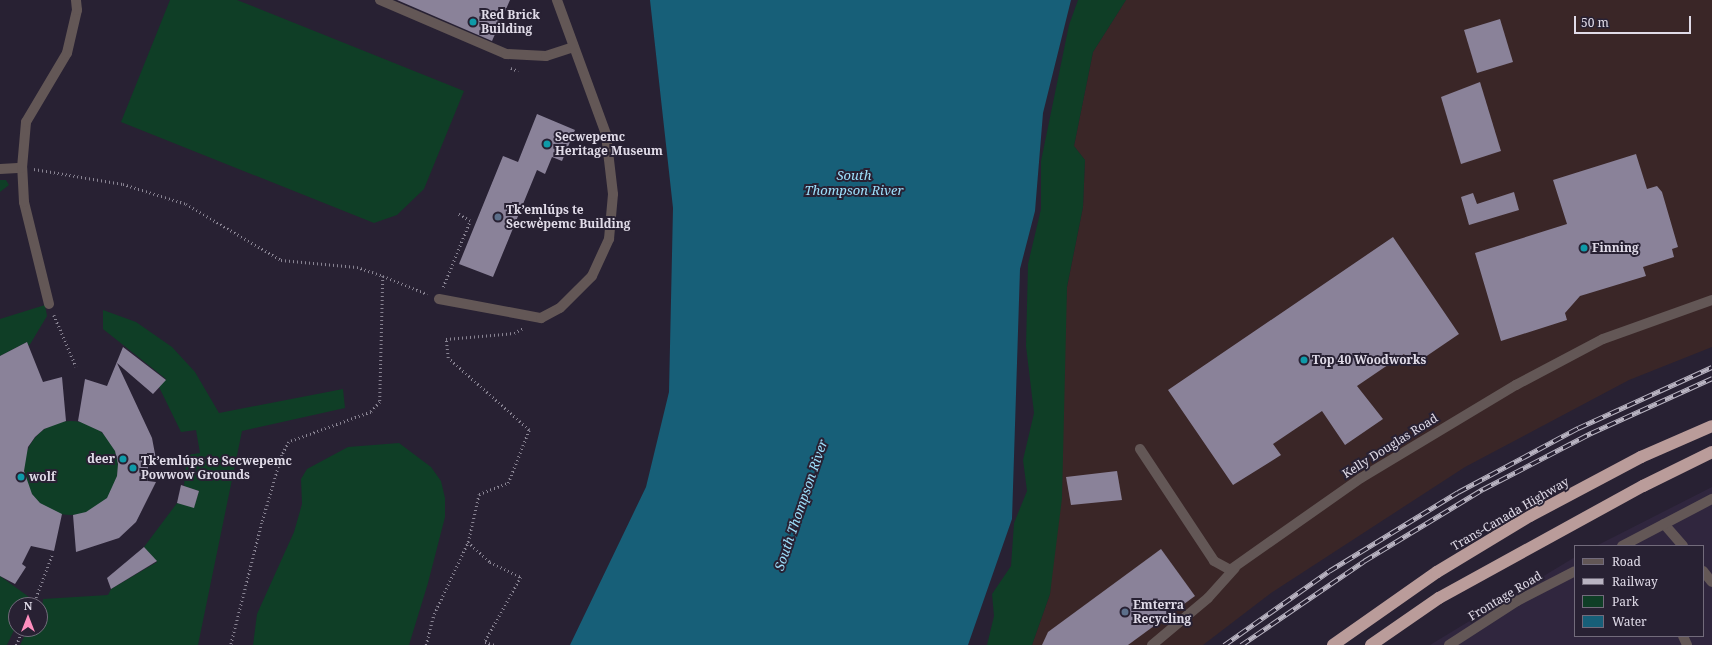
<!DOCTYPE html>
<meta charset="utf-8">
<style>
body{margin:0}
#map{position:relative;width:1712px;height:645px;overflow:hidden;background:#282133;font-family:"Noto Serif",serif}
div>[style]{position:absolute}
.built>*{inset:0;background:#30263e}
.industrial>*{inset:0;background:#3a2627}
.green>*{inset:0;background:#0f3e26}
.round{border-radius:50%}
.water>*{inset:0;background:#175f78}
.building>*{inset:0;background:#8a8299}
.path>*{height:2.5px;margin-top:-1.25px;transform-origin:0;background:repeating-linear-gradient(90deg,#888392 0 1px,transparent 0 4px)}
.minor>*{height:10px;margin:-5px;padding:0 5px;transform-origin:5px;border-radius:5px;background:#635756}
.highway>*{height:12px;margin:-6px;padding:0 6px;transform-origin:6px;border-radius:6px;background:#ba9c9a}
.rail>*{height:4.5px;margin-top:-2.25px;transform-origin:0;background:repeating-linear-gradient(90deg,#282133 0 9px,#b9b4c2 0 18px);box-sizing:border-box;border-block:1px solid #b9b4c2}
.dots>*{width:11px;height:11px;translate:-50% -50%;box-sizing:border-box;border:2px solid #282133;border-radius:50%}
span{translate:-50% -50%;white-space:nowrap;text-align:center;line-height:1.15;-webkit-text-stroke:4px #282133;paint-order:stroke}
.poi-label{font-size:12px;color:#e0dbe8;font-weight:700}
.left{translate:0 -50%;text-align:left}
.right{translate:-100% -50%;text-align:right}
.street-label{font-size:12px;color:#e0dbe8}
.water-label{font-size:13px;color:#9ee0fc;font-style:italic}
.legend{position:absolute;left:1574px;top:545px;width:130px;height:92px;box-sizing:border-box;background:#282133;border:1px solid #726b7b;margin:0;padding:5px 7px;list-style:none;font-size:12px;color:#e0dbe8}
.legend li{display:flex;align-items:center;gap:8px;height:20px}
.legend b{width:20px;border:1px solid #726b7b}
.north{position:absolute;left:8px;top:597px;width:40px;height:40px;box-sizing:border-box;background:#282133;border:1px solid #726b7b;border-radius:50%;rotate:0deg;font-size:11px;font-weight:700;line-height:16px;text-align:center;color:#e0dbe8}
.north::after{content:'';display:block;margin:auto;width:14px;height:18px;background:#fe8ebe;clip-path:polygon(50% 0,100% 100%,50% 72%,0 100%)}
.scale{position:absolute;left:1574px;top:16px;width:117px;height:18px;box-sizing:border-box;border:2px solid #e0dbe8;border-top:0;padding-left:5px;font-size:12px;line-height:14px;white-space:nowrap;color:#e0dbe8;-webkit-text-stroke:3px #282133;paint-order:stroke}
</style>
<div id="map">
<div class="built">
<div style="clip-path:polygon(1712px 487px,1712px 645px,1430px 645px,1575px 557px,1575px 636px,1703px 636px,1703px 546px,1596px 546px)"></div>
</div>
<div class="industrial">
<div style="clip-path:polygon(1126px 0,1712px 0,1712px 347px,1629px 380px,1465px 467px,1271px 593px,1203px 645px,1032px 645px,1050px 594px,1067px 287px,1083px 207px,1085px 160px,1074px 146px,1093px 52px)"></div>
</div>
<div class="green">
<div style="clip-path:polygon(170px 0,237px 0,464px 91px,424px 189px,397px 215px,374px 223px,121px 122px)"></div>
<div style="clip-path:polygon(1078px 0,1126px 0,1093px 52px,1074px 146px,1085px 160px,1083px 207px,1067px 287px,1062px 498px,1050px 594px,1032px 645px,987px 645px,994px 616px,992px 594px,1011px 566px,1014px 523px,1027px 491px,1023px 460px,1034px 413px,1026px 346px,1028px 264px,1041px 209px,1041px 161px,1069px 25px)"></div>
<div style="clip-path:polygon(0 180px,6px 180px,9px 185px,0 192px)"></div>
<div style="clip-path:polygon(45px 305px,47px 316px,29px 346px,27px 342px,0 356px,0 319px)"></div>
<div style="clip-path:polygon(103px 310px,136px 322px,172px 347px,195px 372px,219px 413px,343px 389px,345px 408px,242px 431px,198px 645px,20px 645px,28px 629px,40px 629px,43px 599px,108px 595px,111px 589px,157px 562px,144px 547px,177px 503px,194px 507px,199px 491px,184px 486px,187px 455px,200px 453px,196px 430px,181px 432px,159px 387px,166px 379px,103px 329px)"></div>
<div class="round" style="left:24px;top:421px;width:94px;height:94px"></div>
<div style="clip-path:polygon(399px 443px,431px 467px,441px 481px,445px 498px,445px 517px,428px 583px,409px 645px,253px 645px,257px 614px,294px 532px,302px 504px,301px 479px,307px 469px,348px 447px)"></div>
<div style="clip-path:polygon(0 576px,29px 597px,25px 605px,16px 605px,16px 626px,7px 645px,0 645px)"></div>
</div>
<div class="water">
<div style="clip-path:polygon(650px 0,1071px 0,1043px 113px,1035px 211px,1020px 269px,1012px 519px,968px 645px,570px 645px,646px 487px,669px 392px,673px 208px)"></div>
</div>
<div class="building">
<div style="clip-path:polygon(397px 0,510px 0,492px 41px)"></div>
<div style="clip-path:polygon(1500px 19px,1513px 62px,1477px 73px,1464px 30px)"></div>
<div style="clip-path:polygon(1480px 82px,1501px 151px,1461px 164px,1441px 97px)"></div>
<div style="clip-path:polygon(537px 114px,575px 130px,562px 161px,552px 157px,545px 174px,537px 170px,493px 277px,459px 264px,503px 156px,518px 162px)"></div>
<div style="clip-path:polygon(1636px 154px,1647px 189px,1657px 186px,1662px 192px,1678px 247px,1672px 249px,1674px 257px,1643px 267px,1646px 276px,1580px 296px,1565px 313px,1567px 320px,1501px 341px,1475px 253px,1567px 224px,1553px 180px)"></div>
<div style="clip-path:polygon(1514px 192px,1519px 210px,1469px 225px,1461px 197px,1473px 193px,1477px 204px)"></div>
<div style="clip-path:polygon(1393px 237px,1459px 334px,1412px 366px,1404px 354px,1357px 386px,1383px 419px,1345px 445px,1322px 411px,1273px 444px,1281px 455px,1233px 485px,1168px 390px)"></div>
<div style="clip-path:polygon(27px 342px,43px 382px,62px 377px,66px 421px,44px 429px,35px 437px,28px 447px,24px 471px,32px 494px,40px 503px,62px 514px,54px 551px,31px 546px,22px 564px,26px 567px,15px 584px,0 576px,0 356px)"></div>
<div style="clip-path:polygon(123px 347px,166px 380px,153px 394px,117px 363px,152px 438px,156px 459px,148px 460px,148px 481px,156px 482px,136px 522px,119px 538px,76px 552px,73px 515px,86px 512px,107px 498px,117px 476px,118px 464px,115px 451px,102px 432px,78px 421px,85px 379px,107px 386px)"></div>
<div style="clip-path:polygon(1117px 471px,1122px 500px,1071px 505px,1066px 477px)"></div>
<div style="clip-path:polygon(181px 485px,199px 491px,194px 508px,177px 503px)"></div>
<div style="clip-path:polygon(144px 547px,157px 561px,111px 589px,107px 578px)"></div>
<div style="clip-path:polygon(1161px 549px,1195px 596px,1128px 645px,1042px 645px,1048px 632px)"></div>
</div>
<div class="path">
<div style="left:511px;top:68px;width:8px;rotate:23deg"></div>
<div style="left:34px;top:169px;width:90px;rotate:9.6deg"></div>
<div style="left:123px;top:184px;width:66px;rotate:17.6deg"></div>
<div style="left:186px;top:204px;width:110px;rotate:30.5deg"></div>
<div style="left:281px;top:260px;width:76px;rotate:5.3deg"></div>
<div style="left:357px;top:267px;width:28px;rotate:19deg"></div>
<div style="left:383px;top:276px;width:126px;rotate:91.4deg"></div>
<div style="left:380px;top:402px;width:13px;rotate:132deg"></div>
<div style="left:371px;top:412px;width:87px;rotate:159.9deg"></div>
<div style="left:289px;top:442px;width:15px;rotate:118deg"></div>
<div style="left:282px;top:455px;width:71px;rotate:106.4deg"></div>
<div style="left:262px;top:523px;width:126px;rotate:104.3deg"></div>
<div style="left:383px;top:276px;width:48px;rotate:22.2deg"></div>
<div style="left:443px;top:287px;width:71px;rotate:-67.8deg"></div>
<div style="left:470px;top:221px;width:14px;rotate:-150deg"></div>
<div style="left:54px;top:315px;width:56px;rotate:66.7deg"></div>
<div style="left:468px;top:542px;width:30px;rotate:42deg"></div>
<div style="left:490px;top:562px;width:34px;rotate:26deg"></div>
<div style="left:521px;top:577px;width:74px;rotate:119deg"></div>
<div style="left:485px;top:642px;width:10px;rotate:17deg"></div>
<div style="left:33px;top:605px;width:53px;rotate:-69.2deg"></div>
<div style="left:16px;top:645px;width:17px;rotate:-66deg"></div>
<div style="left:426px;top:645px;width:32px;rotate:-76deg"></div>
<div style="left:434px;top:614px;width:80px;rotate:-64.7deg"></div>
<div style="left:468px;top:542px;width:49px;rotate:-77.1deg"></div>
<div style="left:479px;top:494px;width:31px;rotate:-21deg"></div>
<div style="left:508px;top:483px;width:57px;rotate:-68.4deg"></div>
<div style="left:529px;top:430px;width:108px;rotate:-138.4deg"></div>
<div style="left:448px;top:358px;width:19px;rotate:-96deg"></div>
<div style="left:446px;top:339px;width:68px;rotate:-5deg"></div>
<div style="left:514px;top:333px;width:10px;rotate:-29deg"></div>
</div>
<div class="minor">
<div style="left:380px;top:0;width:137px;rotate:23.2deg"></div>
<div style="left:506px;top:54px;width:40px;rotate:2.9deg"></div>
<div style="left:546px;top:56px;width:29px;rotate:-18deg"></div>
<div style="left:0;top:169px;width:22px;rotate:-3deg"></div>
<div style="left:439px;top:299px;width:104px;rotate:10.6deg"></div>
<div style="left:541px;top:318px;width:21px;rotate:-28deg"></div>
<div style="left:560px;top:308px;width:45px;rotate:-45deg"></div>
<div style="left:592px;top:276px;width:41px;rotate:-65.3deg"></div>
<div style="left:609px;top:239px;width:45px;rotate:-84.9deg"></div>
<div style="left:613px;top:194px;width:60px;rotate:-96.7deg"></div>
<div style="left:606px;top:134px;width:143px;rotate:-110.1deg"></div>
<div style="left:49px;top:304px;width:105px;rotate:-103.8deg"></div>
<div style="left:24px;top:202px;width:34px;rotate:-93deg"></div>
<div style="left:22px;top:168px;width:46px;rotate:-85deg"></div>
<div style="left:26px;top:122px;width:80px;rotate:-59.3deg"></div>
<div style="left:67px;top:53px;width:44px;rotate:-76.9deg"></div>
<div style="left:77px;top:10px;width:10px;rotate:-96deg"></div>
<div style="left:1140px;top:449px;width:134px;rotate:56.5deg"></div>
<div style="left:1214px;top:561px;width:18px;rotate:29deg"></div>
<div style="left:1230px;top:570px;width:160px;rotate:-35.1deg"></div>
<div style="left:1361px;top:478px;width:181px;rotate:-31deg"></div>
<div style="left:1516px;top:385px;width:98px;rotate:-27.9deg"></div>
<div style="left:1603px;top:339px;width:116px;rotate:-19.7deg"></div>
<div style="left:1664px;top:524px;width:29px;rotate:49deg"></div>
<div style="left:1622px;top:546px;width:102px;rotate:-27.6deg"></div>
<div style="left:1703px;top:571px;width:14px;rotate:51deg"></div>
<div style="left:1683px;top:636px;width:10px;rotate:66deg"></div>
<div style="left:1152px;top:645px;width:73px;rotate:-40deg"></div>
<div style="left:1208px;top:598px;width:40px;rotate:-48deg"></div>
<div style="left:1449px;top:645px;width:81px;rotate:-32.9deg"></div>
<div style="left:1517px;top:601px;width:65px;rotate:-27.3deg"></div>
</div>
<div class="highway">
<div style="left:1333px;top:645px;width:127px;rotate:-35.1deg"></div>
<div style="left:1437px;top:572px;width:109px;rotate:-31.1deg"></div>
<div style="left:1530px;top:516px;width:126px;rotate:-28deg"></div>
<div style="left:1641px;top:457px;width:77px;rotate:-23.6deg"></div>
<div style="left:1371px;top:645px;width:83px;rotate:-34.7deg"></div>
<div style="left:1439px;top:598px;width:233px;rotate:-28.8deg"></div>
<div style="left:1643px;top:486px;width:77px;rotate:-26.2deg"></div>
</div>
<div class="rail">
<div style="left:1224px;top:645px;width:128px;rotate:-35.2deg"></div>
<div style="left:1329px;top:571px;width:151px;rotate:-31.5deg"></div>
<div style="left:1458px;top:492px;width:136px;rotate:-28.1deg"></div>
<div style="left:1578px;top:428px;width:147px;rotate:-24.5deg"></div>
<div style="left:1241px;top:645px;width:149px;rotate:-34.3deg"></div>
<div style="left:1364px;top:561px;width:139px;rotate:-31.2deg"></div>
<div style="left:1483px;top:489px;width:122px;rotate:-27.4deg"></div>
<div style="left:1591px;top:433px;width:133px;rotate:-24.4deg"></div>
</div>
<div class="dots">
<div style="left:473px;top:22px;background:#0f9aa8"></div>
<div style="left:547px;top:144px;background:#0f9aa8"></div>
<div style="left:498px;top:217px;background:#5c6f8a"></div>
<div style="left:1584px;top:248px;background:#0f9aa8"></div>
<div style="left:1304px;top:360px;background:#0f9aa8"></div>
<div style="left:123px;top:459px;background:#0f9aa8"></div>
<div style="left:133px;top:468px;background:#0f9aa8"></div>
<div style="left:21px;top:477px;background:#0f9aa8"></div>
<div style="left:1125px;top:612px;background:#5c6f8a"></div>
</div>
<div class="poi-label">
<span class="left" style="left:481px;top:22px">Red Brick<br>Building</span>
<span class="left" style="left:555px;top:144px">Secwepemc<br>Heritage Museum</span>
<span class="left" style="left:506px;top:217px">Tk’emlúps te<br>Secwe̓pemc Building</span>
<span class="left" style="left:1592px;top:248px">Finning</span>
<span class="left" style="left:1312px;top:360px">Top 40 Woodworks</span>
<span class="right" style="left:115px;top:459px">deer</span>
<span class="left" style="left:141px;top:468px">Tk’emlúps te Secwepemc<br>Powwow Grounds</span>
<span class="left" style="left:29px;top:477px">wolf</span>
<span class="left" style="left:1133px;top:612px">Emterra<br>Recycling</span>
</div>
<div class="street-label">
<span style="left:1390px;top:446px;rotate:-32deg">Kelly Douglas Road</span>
<span style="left:1510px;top:514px;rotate:-30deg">Trans-Canada Highway</span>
<span style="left:1505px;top:596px;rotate:-31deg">Frontage Road</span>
</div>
<div class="water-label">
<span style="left:854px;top:183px">South<br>Thompson River</span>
<span style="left:801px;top:505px;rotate:-71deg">South Thompson River</span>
</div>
<ul class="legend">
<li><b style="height:5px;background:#635756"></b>Road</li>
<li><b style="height:5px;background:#b9b4c2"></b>Railway</li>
<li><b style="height:11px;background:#0f3e26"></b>Park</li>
<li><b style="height:11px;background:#175f78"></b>Water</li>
</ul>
<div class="north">N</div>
<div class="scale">50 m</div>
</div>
